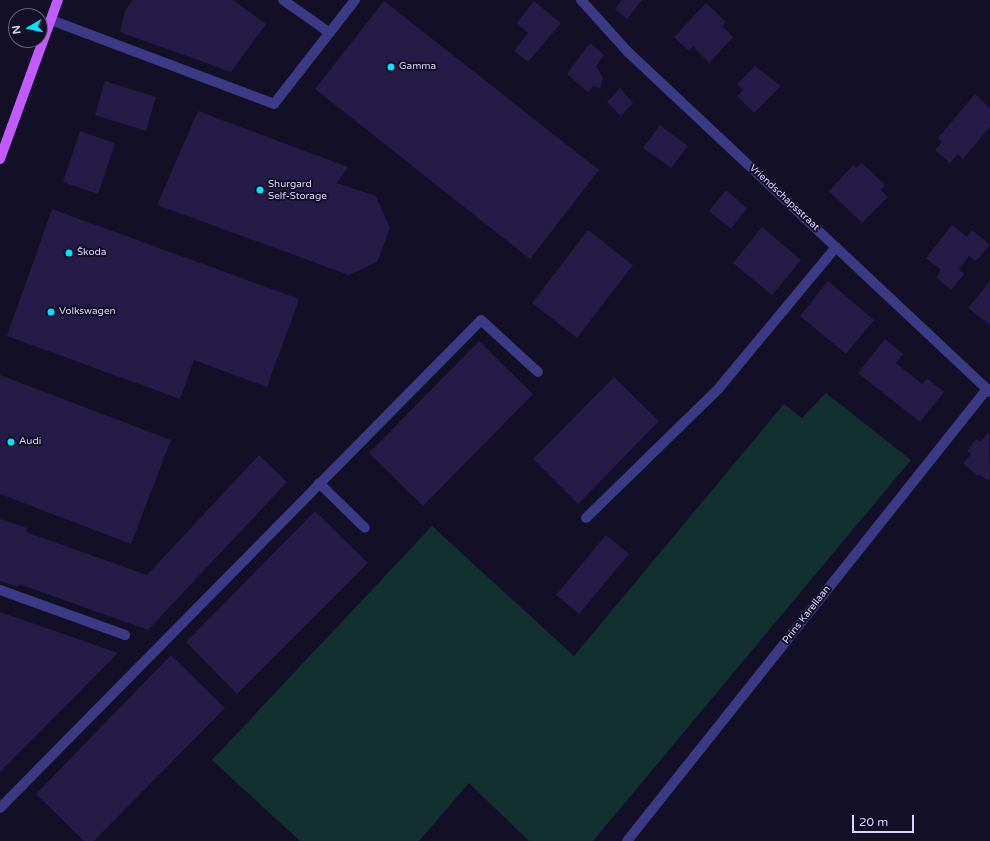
<!DOCTYPE html>
<meta charset="utf-8">
<style>
body{margin:0}
#map{position:relative;width:990px;height:841px;overflow:hidden;background:#130f26;font-family:"Varela Round",sans-serif}
div>[style]{position:absolute}
.green>*{inset:0;background:#12302f}
.building>*{inset:0;background:#241b47}
.lane>*{height:10px;margin:-5px;padding:0 5px;transform-origin:5px;border-radius:5px;background:#3d3a85}
.street>*{height:10px;margin:-5px;padding:0 5px;transform-origin:5px;border-radius:5px;background:#3d3a85}
.primary>*{height:10px;margin:-5px;padding:0 5px;transform-origin:5px;border-radius:5px;background:#c25bff}
.dots>*{width:11px;height:11px;translate:-50% -50%;box-sizing:border-box;border:2px solid #130f26;border-radius:50%}
span{translate:-50% -50%;white-space:nowrap;text-align:center;line-height:1.15;-webkit-text-stroke:4px #130f26;paint-order:stroke}
.poi-label{font-size:10px;color:#d9d4ff}
.left{translate:0 -50%;text-align:left}
.street-label{font-size:10px;color:#d9d4ff}
.north{position:absolute;left:8px;top:8px;width:40px;height:40px;box-sizing:border-box;background:#130f26;border:1px solid #625e7d;border-radius:50%;rotate:261deg;font-size:11px;font-weight:700;line-height:16px;text-align:center;color:#d9d4ff}
.north::after{content:'';display:block;margin:auto;width:14px;height:18px;background:#00e5ff;clip-path:polygon(50% 0,100% 100%,50% 72%,0 100%)}
.scale{position:absolute;left:852px;top:815px;width:62px;height:18px;box-sizing:border-box;border:2px solid #d9d4ff;border-top:0;padding-left:5px;font-size:12px;line-height:14px;white-space:nowrap;color:#d9d4ff;-webkit-text-stroke:3px #130f26;paint-order:stroke}
</style>
<div id="map">
<div class="green">
<div style="clip-path:polygon(826px 393px,911px 460px,593px 841px,529px 841px,469px 783px,419px 841px,300px 841px,212px 760px,432px 526px,574px 656px,784px 404px,802px 418px)"></div>
</div>
<div class="building">
<div style="clip-path:polygon(133px 0,233px 0,266px 24px,231px 72px,120px 32px,125px 11px)"></div>
<div style="clip-path:polygon(622px 0,642px 0,627px 19px,615px 9px)"></div>
<div style="clip-path:polygon(384px 1px,599px 170px,530px 259px,315px 89px)"></div>
<div style="clip-path:polygon(534px 1px,561px 23px,528px 62px,514px 51px,528px 33px,517px 23px)"></div>
<div style="clip-path:polygon(706px 3px,726px 22px,722px 26px,733px 37px,709px 63px,693px 46px,689px 51px,674px 37px)"></div>
<div style="clip-path:polygon(590px 43px,604px 55px,596px 66px,603px 78px,600px 88px,593px 86px,588px 92px,567px 74px)"></div>
<div style="clip-path:polygon(755px 66px,781px 86px,754px 113px,737px 96px,743px 90px,737px 84px)"></div>
<div style="clip-path:polygon(105px 81px,156px 97px,146px 131px,95px 115px)"></div>
<div style="clip-path:polygon(620px 88px,633px 103px,621px 116px,607px 102px)"></div>
<div style="clip-path:polygon(975px 94px,990px 108px,990px 127px,963px 159px,958px 154px,950px 163px,935px 150px,942px 142px,938px 138px)"></div>
<div style="clip-path:polygon(198px 111px,348px 167px,337px 183px,376px 196px,390px 228px,377px 262px,349px 275px,157px 205px)"></div>
<div style="clip-path:polygon(660px 125px,688px 146px,671px 168px,643px 148px)"></div>
<div style="clip-path:polygon(80px 131px,115px 143px,98px 194px,63px 182px)"></div>
<div style="clip-path:polygon(862px 163px,885px 185px,881px 190px,888px 197px,862px 223px,829px 191px,853px 165px,856px 168px)"></div>
<div style="clip-path:polygon(726px 190px,747px 208px,731px 229px,709px 211px)"></div>
<div style="clip-path:polygon(52px 209px,299px 299px,267px 387px,194px 360px,180px 399px,7px 336px)"></div>
<div style="clip-path:polygon(952px 225px,967px 237px,972px 230px,990px 245px,976px 261px,969px 256px,959px 269px,964px 274px,951px 290px,936px 277px,941px 270px,926px 258px)"></div>
<div style="clip-path:polygon(762px 227px,801px 260px,772px 295px,733px 263px)"></div>
<div style="clip-path:polygon(588px 230px,633px 265px,577px 338px,532px 303px)"></div>
<div style="clip-path:polygon(828px 281px,874px 320px,846px 354px,800px 316px)"></div>
<div style="clip-path:polygon(990px 281px,990px 325px,968px 308px)"></div>
<div style="clip-path:polygon(885px 339px,903px 354px,896px 363px,922px 384px,927px 378px,944px 392px,920px 422px,858px 373px)"></div>
<div style="clip-path:polygon(479px 341px,533px 394px,423px 506px,369px 453px)"></div>
<div style="clip-path:polygon(0 375px,171px 440px,131px 544px,0 494px)"></div>
<div style="clip-path:polygon(614px 377px,659px 421px,578px 504px,533px 459px)"></div>
<div style="clip-path:polygon(989px 432px,990px 479px,988px 481px,979px 474px,977px 476px,963px 463px,971px 454px,967px 451px,976px 439px,980px 442px)"></div>
<div style="clip-path:polygon(259px 455px,287px 482px,148px 630px,19px 584px,18px 587px,0 581px,0 519px,27px 528px,26px 532px,147px 575px)"></div>
<div style="clip-path:polygon(315px 511px,368px 563px,237px 694px,186px 642px)"></div>
<div style="clip-path:polygon(606px 535px,629px 554px,579px 614px,556px 595px)"></div>
<div style="clip-path:polygon(0 612px,118px 653px,0 772px)"></div>
<div style="clip-path:polygon(171px 655px,225px 708px,94px 841px,84px 841px,36px 794px)"></div>
</div>
<div class="lane">
<div style="left:283px;top:0;width:57px;rotate:35.1deg"></div>
<div style="left:51px;top:20px;width:238px;rotate:20.6deg"></div>
<div style="left:274px;top:104px;width:132px;rotate:-52.1deg"></div>
<div style="left:319px;top:483px;width:64px;rotate:44.4deg"></div>
<div style="left:586px;top:518px;width:186px;rotate:-44.3deg"></div>
<div style="left:719px;top:388px;width:183px;rotate:-50.3deg"></div>
<div style="left:0;top:590px;width:133px;rotate:19.8deg"></div>
<div style="left:0;top:808px;width:685px;rotate:-45.41deg"></div>
<div style="left:481px;top:320px;width:77px;rotate:42.4deg"></div>
</div>
<div class="street">
<div style="left:581px;top:0;width:70px;rotate:47.9deg"></div>
<div style="left:628px;top:52px;width:497px;rotate:43.2deg"></div>
<div style="left:627px;top:841px;width:578px;rotate:-51.46deg"></div>
</div>
<div class="primary">
<div style="left:0;top:159px;width:169px;rotate:-70deg"></div>
</div>
<div class="dots">
<div style="left:391px;top:67px;background:#00e5ff"></div>
<div style="left:260px;top:190px;background:#00e5ff"></div>
<div style="left:69px;top:253px;background:#00e5ff"></div>
<div style="left:51px;top:312px;background:#00e5ff"></div>
<div style="left:11px;top:442px;background:#00e5ff"></div>
</div>
<div class="poi-label">
<span class="left" style="left:399px;top:67px">Gamma</span>
<span class="left" style="left:268px;top:190px">Shurgard<br>Self-Storage</span>
<span class="left" style="left:77px;top:253px">Škoda</span>
<span class="left" style="left:59px;top:312px">Volkswagen</span>
<span class="left" style="left:19px;top:442px">Audi</span>
</div>
<div class="street-label">
<span style="left:784px;top:198px;rotate:43deg">Vriendschapsstraat</span>
<span style="left:807px;top:615px;rotate:-52deg">Prins Karellaan</span>
</div>
<div class="north">N</div>
<div class="scale">20 m</div>
</div>
